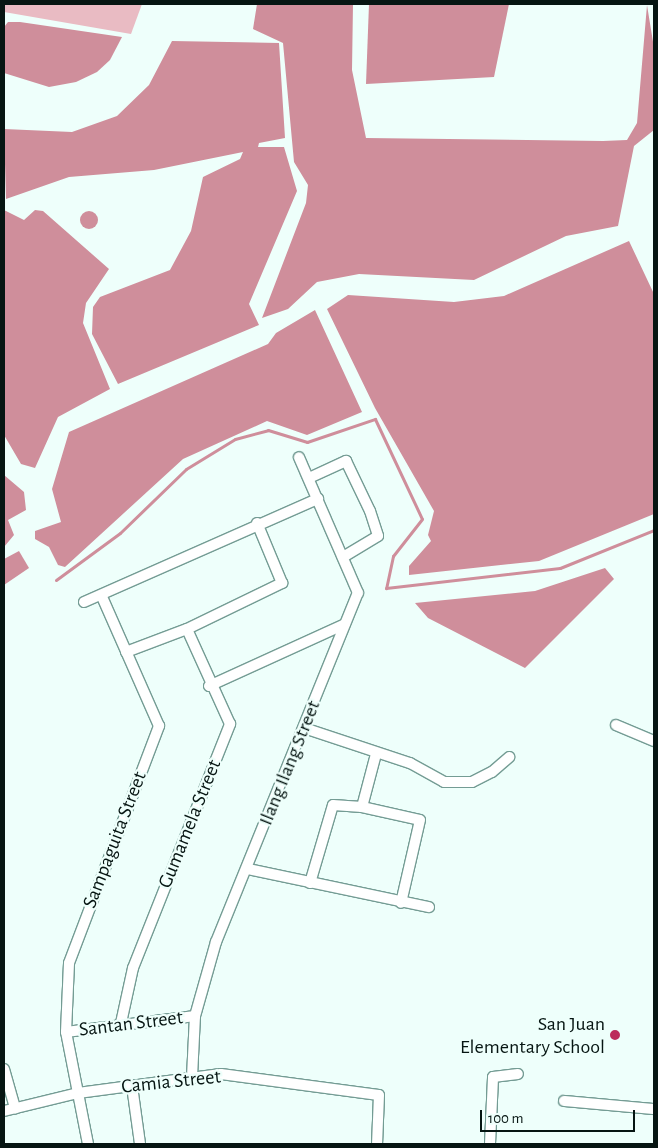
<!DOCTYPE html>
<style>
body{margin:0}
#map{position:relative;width:658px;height:1148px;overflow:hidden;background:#eefffb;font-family:"Alegreya Sans",sans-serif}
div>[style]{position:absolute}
.green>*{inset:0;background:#e9bbc3}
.water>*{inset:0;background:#cf8e9b}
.round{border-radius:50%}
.stream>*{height:3px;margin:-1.5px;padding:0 1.5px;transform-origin:1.5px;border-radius:1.5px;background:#cf8e9b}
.roads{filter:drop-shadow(1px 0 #749c94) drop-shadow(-1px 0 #749c94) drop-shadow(0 1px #749c94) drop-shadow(0 -1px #749c94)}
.minor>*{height:10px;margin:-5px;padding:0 5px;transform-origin:5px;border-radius:5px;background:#fff}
.dots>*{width:14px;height:14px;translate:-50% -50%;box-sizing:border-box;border:2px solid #eefffb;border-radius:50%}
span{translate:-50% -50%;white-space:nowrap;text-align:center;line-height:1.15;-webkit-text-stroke:4.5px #eefffb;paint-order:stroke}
.street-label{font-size:20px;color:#061512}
.poi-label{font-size:20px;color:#061512}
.right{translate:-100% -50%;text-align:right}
.frame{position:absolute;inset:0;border:5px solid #061512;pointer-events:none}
.scale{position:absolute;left:480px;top:1110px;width:155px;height:22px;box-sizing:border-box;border:2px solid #061512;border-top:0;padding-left:6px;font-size:15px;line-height:18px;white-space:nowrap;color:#061512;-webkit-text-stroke:4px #eefffb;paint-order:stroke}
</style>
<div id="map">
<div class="green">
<div style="clip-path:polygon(4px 4px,142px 4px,131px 34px,4px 12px)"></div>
</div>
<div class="water">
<div style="clip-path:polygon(257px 4px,353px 4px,352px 70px,366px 138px,603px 141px,627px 140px,637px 123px,647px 5px,654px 48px,654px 130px,634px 146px,618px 226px,566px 236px,474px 280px,359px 274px,317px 282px,288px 309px,262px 318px,306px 203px,308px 185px,294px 162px,283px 43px,253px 29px)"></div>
<div style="clip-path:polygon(369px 4px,509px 4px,494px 77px,366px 84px)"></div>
<div style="clip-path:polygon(8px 22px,20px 22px,122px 37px,110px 60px,97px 72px,76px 82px,49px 87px,4px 73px,4px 27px)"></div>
<div style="clip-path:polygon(172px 41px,279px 43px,285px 138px,259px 143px,258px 147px,284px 147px,297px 191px,249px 304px,259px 325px,118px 384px,92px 334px,93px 307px,100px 297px,170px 270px,191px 231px,203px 177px,240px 159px,243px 152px,154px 170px,69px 177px,6px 199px,4px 129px,72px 132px,117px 116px,149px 85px)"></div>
<div style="clip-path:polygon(4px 210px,24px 220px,35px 210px,43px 211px,109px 269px,86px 303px,83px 323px,110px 389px,58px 417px,35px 468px,21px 464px,4px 435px)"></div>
<div class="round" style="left:80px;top:211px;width:18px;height:18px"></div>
<div style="clip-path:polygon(629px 241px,654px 294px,654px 514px,539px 561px,409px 575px,409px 566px,431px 541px,428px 535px,434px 511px,375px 408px,327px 309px,348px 295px,454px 302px,504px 296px)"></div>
<div style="clip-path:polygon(315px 310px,362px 412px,307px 435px,267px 421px,183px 459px,65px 567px,58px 565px,49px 547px,35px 539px,35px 531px,61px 522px,52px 489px,69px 432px,268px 344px,276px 333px)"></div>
<div style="clip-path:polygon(4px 475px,24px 492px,26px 510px,8px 520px,14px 535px,4px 547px)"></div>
<div style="clip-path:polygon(19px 551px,29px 568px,4px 585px,4px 559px)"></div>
<div style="clip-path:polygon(605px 568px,614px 579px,525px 668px,428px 618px,415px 603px,535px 591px)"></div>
</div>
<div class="stream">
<div style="left:56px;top:580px;width:79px;rotate:-36.3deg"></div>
<div style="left:120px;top:533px;width:92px;rotate:-44.1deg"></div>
<div style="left:186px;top:469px;width:57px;rotate:-31.5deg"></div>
<div style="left:235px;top:439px;width:34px;rotate:-15deg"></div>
<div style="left:268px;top:430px;width:41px;rotate:17.1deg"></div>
<div style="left:307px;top:442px;width:72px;rotate:-18.7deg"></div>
<div style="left:375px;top:419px;width:110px;rotate:64.8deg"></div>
<div style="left:422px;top:519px;width:47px;rotate:128.1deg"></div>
<div style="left:393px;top:556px;width:33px;rotate:102deg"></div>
<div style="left:386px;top:588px;width:175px;rotate:-6.6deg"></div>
<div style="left:560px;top:568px;width:101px;rotate:-22deg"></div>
</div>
<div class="roads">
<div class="minor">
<div style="left:309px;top:478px;width:41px;rotate:-24.7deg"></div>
<div style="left:346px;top:461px;width:55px;rotate:64.4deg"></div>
<div style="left:370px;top:511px;width:26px;rotate:72deg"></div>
<div style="left:378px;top:536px;width:41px;rotate:149deg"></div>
<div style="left:84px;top:602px;width:256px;rotate:-23.8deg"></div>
<div style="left:126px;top:652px;width:65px;rotate:-20.7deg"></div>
<div style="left:187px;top:629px;width:106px;rotate:-25.8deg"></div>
<div style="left:282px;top:583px;width:65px;rotate:-112.6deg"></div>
<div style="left:209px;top:686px;width:149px;rotate:-24.5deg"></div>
<div style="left:616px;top:725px;width:41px;rotate:22.8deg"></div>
<div style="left:304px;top:728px;width:112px;rotate:18.3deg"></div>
<div style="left:410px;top:763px;width:39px;rotate:29deg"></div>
<div style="left:444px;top:782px;width:28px"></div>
<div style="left:472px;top:782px;width:22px;rotate:-27deg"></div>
<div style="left:492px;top:772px;width:23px;rotate:-41deg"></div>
<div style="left:362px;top:807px;width:55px;rotate:-75.2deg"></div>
<div style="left:248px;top:869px;width:185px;rotate:11.9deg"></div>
<div style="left:310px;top:883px;width:81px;rotate:-73.6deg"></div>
<div style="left:333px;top:805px;width:29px;rotate:4deg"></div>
<div style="left:362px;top:807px;width:59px;rotate:12.6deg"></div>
<div style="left:420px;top:820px;width:85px;rotate:102.9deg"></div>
<div style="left:121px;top:1023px;width:56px;rotate:-77.7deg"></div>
<div style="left:133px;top:968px;width:263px;rotate:-68.3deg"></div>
<div style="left:230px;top:724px;width:104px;rotate:-114.4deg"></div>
<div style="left:66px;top:1032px;width:130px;rotate:-7.1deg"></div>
<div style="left:4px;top:1069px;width:41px;rotate:74.2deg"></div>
<div style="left:192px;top:1077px;width:61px;rotate:-87.2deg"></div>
<div style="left:195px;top:1016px;width:77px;rotate:-74.2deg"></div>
<div style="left:216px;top:942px;width:377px;rotate:-67.9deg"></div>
<div style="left:358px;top:593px;width:148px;rotate:-113.5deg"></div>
<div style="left:132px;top:1086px;width:59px;rotate:82.1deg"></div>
<div style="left:564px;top:1101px;width:90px;rotate:5.1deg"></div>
<div style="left:4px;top:1111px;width:76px;rotate:-13.7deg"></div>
<div style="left:78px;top:1093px;width:144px;rotate:-7.6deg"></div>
<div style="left:221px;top:1074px;width:159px;rotate:7.6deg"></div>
<div style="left:379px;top:1095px;width:49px;rotate:92.3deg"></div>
<div style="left:88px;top:1144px;width:114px;rotate:-101.1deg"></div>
<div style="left:66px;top:1032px;width:69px;rotate:-87.5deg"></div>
<div style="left:69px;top:963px;width:254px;rotate:-69.2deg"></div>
<div style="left:159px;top:726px;width:141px;rotate:-113.8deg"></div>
<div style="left:490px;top:1144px;width:67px;rotate:-87.4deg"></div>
<div style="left:493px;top:1077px;width:25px;rotate:-7deg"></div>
</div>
</div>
<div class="dots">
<div style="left:615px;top:1035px;background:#bb2c5b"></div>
</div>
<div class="street-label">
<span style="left:290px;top:763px;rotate:-68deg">Ilang Ilang Street</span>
<span style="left:190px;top:824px;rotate:-68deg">Gumamela Street</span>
<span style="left:115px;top:840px;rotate:-69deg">Sampaguita Street</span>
<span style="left:131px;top:1024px;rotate:-7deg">Santan Street</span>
<span style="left:171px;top:1082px;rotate:-6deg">Camia Street</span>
</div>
<div class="poi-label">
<span class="right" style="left:605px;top:1036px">San Juan<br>Elementary School</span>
</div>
<div class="frame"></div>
<div class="scale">100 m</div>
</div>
